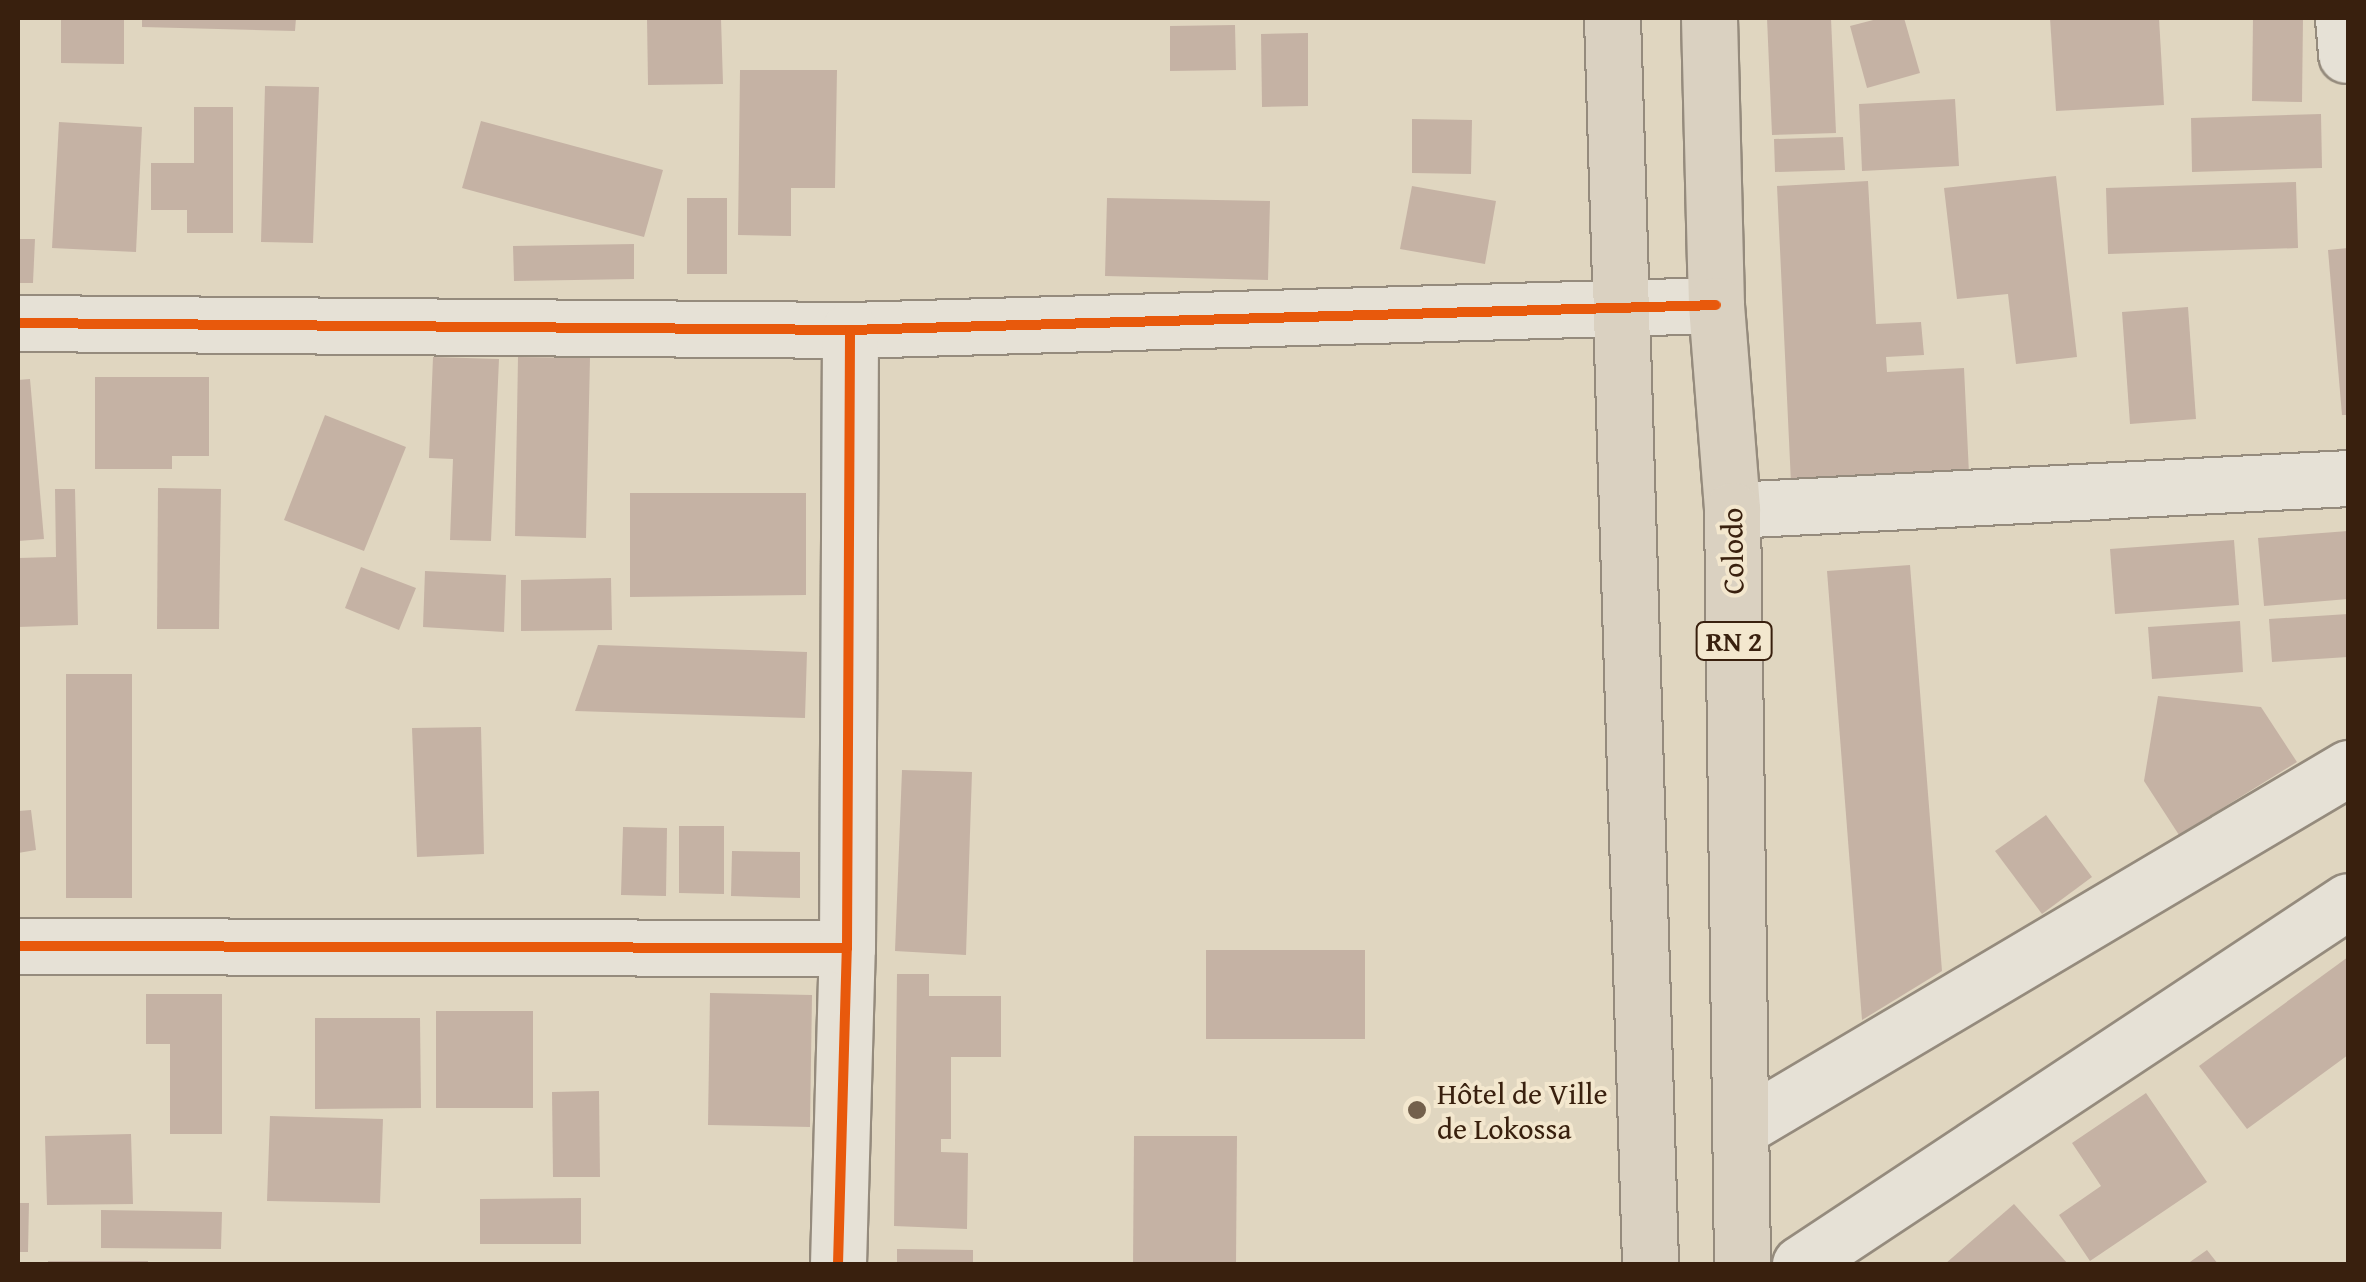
<!DOCTYPE html>
<meta charset="utf-8">
<style>
body{margin:0}
#map{position:relative;width:2366px;height:1282px;overflow:hidden;background:#e0d6c0;font-family:"Gentium Book Plus",serif}
div>[style]{position:absolute}
.building>*{inset:0;background:#c5b2a4}
.roads{filter:drop-shadow(2px 0 #958b7d) drop-shadow(-2px 0 #958b7d) drop-shadow(0 2px #958b7d) drop-shadow(0 -2px #958b7d)}
.street>*{height:55px;margin:-27.5px;padding:0 27.5px;transform-origin:27.5px;border-radius:27.5px;background:#e6e1d6}
.primary>*{height:55px;margin:-27.5px;padding:0 27.5px;transform-origin:27.5px;border-radius:27.5px;background:#dad1c1}
.cycleway>*{height:10px;margin:-5px;padding:0 5px;transform-origin:5px;border-radius:5px;background:#e8590c}
.dots>*{width:28px;height:28px;translate:-50% -50%;box-sizing:border-box;border:5px solid #f3e7ce;border-radius:50%}
span{translate:-50% -50%;white-space:nowrap;text-align:center;line-height:1.15;-webkit-text-stroke:8px #f3e7ce;paint-order:stroke}
.shield-label span{padding:2px 8px;background:#f3e7ce;border:2px solid;border-radius:8px;-webkit-text-stroke-width:0}
.shield-label{font-size:28px;color:#39200e;font-weight:700}
.street-label{font-size:30px;color:#39200e}
.poi-label{font-size:30px;color:#39200e}
.left{translate:0 -50%;text-align:left}
.frame{position:absolute;inset:0;border:20px solid #39200e;pointer-events:none}
</style>
<div id="map">
<div class="building">
<div style="clip-path:polygon(61px 18px,124px 18px,124px 64px,61px 63px)"></div>
<div style="clip-path:polygon(142px 18px,296px 18px,295px 31px,142px 27px)"></div>
<div style="clip-path:polygon(647px 18px,721px 18px,723px 84px,648px 85px)"></div>
<div style="clip-path:polygon(1767px 18px,1831px 18px,1836px 133px,1772px 135px)"></div>
<div style="clip-path:polygon(1881px 18px,1904px 18px,1920px 73px,1867px 88px,1850px 26px)"></div>
<div style="clip-path:polygon(2050px 18px,2159px 18px,2164px 105px,2056px 111px)"></div>
<div style="clip-path:polygon(2253px 18px,2303px 18px,2302px 102px,2252px 101px)"></div>
<div style="clip-path:polygon(1235px 25px,1236px 70px,1170px 71px,1170px 26px)"></div>
<div style="clip-path:polygon(1308px 33px,1308px 106px,1262px 107px,1261px 34px)"></div>
<div style="clip-path:polygon(740px 70px,837px 70px,835px 188px,791px 188px,791px 236px,738px 235px)"></div>
<div style="clip-path:polygon(265px 86px,319px 87px,313px 243px,261px 242px)"></div>
<div style="clip-path:polygon(1955px 99px,1959px 166px,1862px 171px,1859px 104px)"></div>
<div style="clip-path:polygon(194px 107px,233px 107px,233px 233px,187px 233px,187px 210px,151px 210px,151px 163px,194px 163px)"></div>
<div style="clip-path:polygon(2321px 114px,2322px 168px,2192px 172px,2191px 118px)"></div>
<div style="clip-path:polygon(1412px 119px,1472px 120px,1471px 174px,1412px 173px)"></div>
<div style="clip-path:polygon(481px 121px,663px 170px,644px 237px,462px 188px)"></div>
<div style="clip-path:polygon(59px 122px,142px 127px,136px 252px,52px 248px)"></div>
<div style="clip-path:polygon(1843px 137px,1845px 170px,1775px 172px,1774px 139px)"></div>
<div style="clip-path:polygon(2056px 176px,2077px 357px,2016px 364px,2008px 294px,1957px 299px,1944px 188px)"></div>
<div style="clip-path:polygon(1868px 181px,1876px 324px,1921px 322px,1924px 355px,1886px 357px,1887px 372px,1964px 368px,1969px 474px,1791px 483px,1777px 186px)"></div>
<div style="clip-path:polygon(2296px 182px,2298px 248px,2108px 254px,2106px 188px)"></div>
<div style="clip-path:polygon(1412px 186px,1496px 201px,1485px 264px,1400px 249px)"></div>
<div style="clip-path:polygon(687px 198px,727px 198px,727px 274px,687px 274px)"></div>
<div style="clip-path:polygon(1107px 198px,1270px 201px,1268px 280px,1105px 276px)"></div>
<div style="clip-path:polygon(18px 239px,35px 239px,33px 283px,18px 283px)"></div>
<div style="clip-path:polygon(634px 244px,634px 279px,514px 281px,513px 246px)"></div>
<div style="clip-path:polygon(2348px 248px,2348px 415px,2342px 415px,2328px 250px)"></div>
<div style="clip-path:polygon(2188px 307px,2196px 419px,2130px 424px,2122px 312px)"></div>
<div style="clip-path:polygon(433px 357px,499px 359px,491px 541px,450px 540px,453px 459px,429px 458px)"></div>
<div style="clip-path:polygon(518px 357px,590px 358px,586px 538px,515px 536px)"></div>
<div style="clip-path:polygon(95px 377px,209px 377px,209px 456px,172px 456px,172px 469px,95px 469px)"></div>
<div style="clip-path:polygon(30px 379px,44px 539px,18px 541px,18px 380px)"></div>
<div style="clip-path:polygon(325px 415px,406px 447px,364px 551px,284px 520px)"></div>
<div style="clip-path:polygon(158px 488px,221px 489px,219px 629px,157px 629px)"></div>
<div style="clip-path:polygon(55px 489px,75px 489px,78px 625px,18px 627px,18px 558px,56px 557px)"></div>
<div style="clip-path:polygon(630px 493px,806px 493px,806px 595px,630px 597px)"></div>
<div style="clip-path:polygon(2348px 531px,2348px 599px,2264px 606px,2258px 538px)"></div>
<div style="clip-path:polygon(2234px 540px,2239px 605px,2115px 614px,2110px 549px)"></div>
<div style="clip-path:polygon(1910px 565px,1942px 971px,1862px 1020px,1827px 571px)"></div>
<div style="clip-path:polygon(361px 567px,416px 588px,399px 630px,345px 608px)"></div>
<div style="clip-path:polygon(425px 571px,506px 575px,504px 632px,423px 627px)"></div>
<div style="clip-path:polygon(611px 578px,612px 630px,521px 631px,521px 580px)"></div>
<div style="clip-path:polygon(2348px 614px,2348px 657px,2272px 662px,2269px 619px)"></div>
<div style="clip-path:polygon(2240px 621px,2243px 672px,2152px 679px,2148px 627px)"></div>
<div style="clip-path:polygon(598px 645px,807px 652px,805px 718px,575px 711px)"></div>
<div style="clip-path:polygon(66px 674px,132px 674px,132px 898px,66px 898px)"></div>
<div style="clip-path:polygon(2158px 696px,2261px 707px,2297px 762px,2179px 835px,2144px 781px)"></div>
<div style="clip-path:polygon(481px 727px,484px 854px,417px 857px,412px 728px)"></div>
<div style="clip-path:polygon(902px 770px,972px 772px,966px 955px,895px 951px)"></div>
<div style="clip-path:polygon(31px 810px,36px 850px,18px 853px,18px 811px)"></div>
<div style="clip-path:polygon(2046px 815px,2092px 877px,2042px 914px,1995px 851px)"></div>
<div style="clip-path:polygon(679px 826px,724px 826px,724px 894px,679px 893px)"></div>
<div style="clip-path:polygon(623px 827px,667px 828px,666px 896px,621px 895px)"></div>
<div style="clip-path:polygon(732px 851px,800px 852px,800px 898px,731px 896px)"></div>
<div style="clip-path:polygon(1206px 950px,1365px 950px,1365px 1039px,1206px 1039px)"></div>
<div style="clip-path:polygon(2348px 957px,2348px 1055px,2247px 1129px,2199px 1066px)"></div>
<div style="clip-path:polygon(897px 974px,929px 974px,929px 996px,1001px 996px,1001px 1057px,951px 1057px,951px 1139px,941px 1139px,941px 1152px,968px 1153px,967px 1229px,894px 1226px)"></div>
<div style="clip-path:polygon(710px 993px,812px 995px,810px 1127px,708px 1125px)"></div>
<div style="clip-path:polygon(146px 994px,222px 994px,222px 1134px,170px 1134px,170px 1044px,146px 1044px)"></div>
<div style="clip-path:polygon(436px 1011px,533px 1011px,533px 1108px,436px 1108px)"></div>
<div style="clip-path:polygon(315px 1018px,420px 1018px,421px 1108px,315px 1109px)"></div>
<div style="clip-path:polygon(599px 1091px,600px 1177px,553px 1177px,552px 1092px)"></div>
<div style="clip-path:polygon(2146px 1093px,2207px 1182px,2090px 1261px,2059px 1215px,2101px 1186px,2072px 1143px)"></div>
<div style="clip-path:polygon(270px 1116px,383px 1119px,380px 1203px,267px 1201px)"></div>
<div style="clip-path:polygon(131px 1134px,133px 1204px,47px 1205px,45px 1136px)"></div>
<div style="clip-path:polygon(1134px 1136px,1237px 1136px,1236px 1264px,1133px 1264px)"></div>
<div style="clip-path:polygon(581px 1198px,581px 1244px,480px 1244px,480px 1199px)"></div>
<div style="clip-path:polygon(18px 1203px,29px 1203px,28px 1252px,18px 1252px)"></div>
<div style="clip-path:polygon(2014px 1204px,2068px 1264px,1945px 1264px)"></div>
<div style="clip-path:polygon(101px 1210px,222px 1212px,221px 1249px,101px 1248px)"></div>
<div style="clip-path:polygon(897px 1249px,973px 1250px,973px 1264px,897px 1264px)"></div>
<div style="clip-path:polygon(2207px 1250px,2218px 1264px,2187px 1264px)"></div>
<div style="clip-path:polygon(48px 1261px,148px 1261px,148px 1264px,48px 1264px)"></div>
</div>
<div class="roads">
<div class="street">
<div style="left:2343px;top:18px;width:37px;rotate:85deg"></div>
<div style="left:18px;top:323px;width:832px;rotate:0.48deg"></div>
<div style="left:850px;top:330px;width:866px;rotate:-1.65deg"></div>
<div style="left:1732px;top:510px;width:617px;rotate:-2.97deg"></div>
<div style="left:18px;top:946px;width:829px;rotate:0.14deg"></div>
<div style="left:1741px;top:1128px;width:706px;rotate:-30.67deg"></div>
<div style="left:838px;top:1264px;width:316px;rotate:-88.4deg"></div>
<div style="left:847px;top:948px;width:618px;rotate:-89.72deg"></div>
<div style="left:1800px;top:1264px;width:657px;rotate:-33.52deg"></div>
</div>
<div class="primary">
<div style="left:1612px;top:18px;width:1247px;rotate:88.25deg"></div>
<div style="left:1709px;top:18px;width:287px;rotate:88.6deg"></div>
<div style="left:1716px;top:305px;width:206px;rotate:85.5deg"></div>
<div style="left:1732px;top:510px;width:754px;rotate:89.24deg"></div>
</div>
</div>
<div class="cycleway">
<div style="left:18px;top:323px;width:832px;rotate:0.48deg"></div>
<div style="left:850px;top:330px;width:866px;rotate:-1.65deg"></div>
<div style="left:18px;top:946px;width:829px;rotate:0.14deg"></div>
<div style="left:838px;top:1264px;width:316px;rotate:-88.4deg"></div>
<div style="left:847px;top:948px;width:618px;rotate:-89.72deg"></div>
</div>
<div class="dots">
<div style="left:1417px;top:1110px;background:#73604c"></div>
</div>
<div class="shield-label">
<span style="left:1734px;top:641px">RN 2</span>
</div>
<div class="street-label">
<span style="left:1732px;top:551px;rotate:-91deg">Colodo</span>
</div>
<div class="poi-label">
<span class="left" style="left:1437px;top:1110px">Hôtel de Ville<br>de Lokossa</span>
</div>
<div class="frame"></div>
</div>
